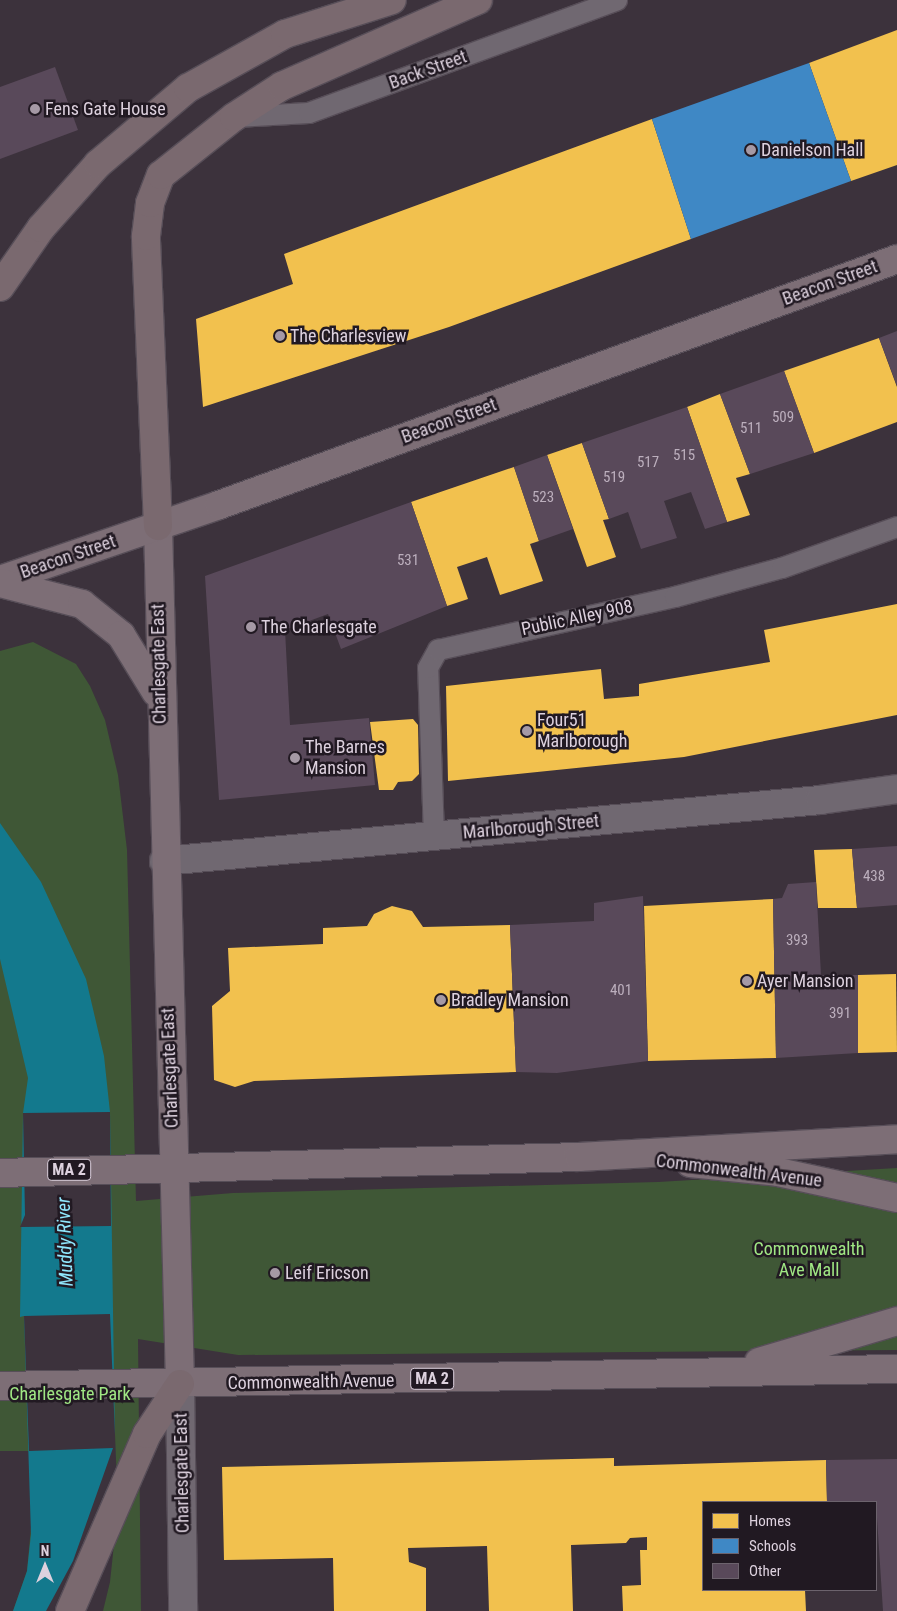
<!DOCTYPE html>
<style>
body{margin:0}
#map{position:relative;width:897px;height:1611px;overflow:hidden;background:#3c323c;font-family:"Roboto Condensed",sans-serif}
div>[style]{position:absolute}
.green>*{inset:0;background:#3f5736}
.water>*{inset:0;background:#13798d}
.pier>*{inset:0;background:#3c323c}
.homes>*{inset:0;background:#f2c14e}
.schools>*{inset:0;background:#3f88c5}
.building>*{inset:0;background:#59495a}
.roads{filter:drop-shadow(1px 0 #574e58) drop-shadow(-1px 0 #574e58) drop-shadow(0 1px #574e58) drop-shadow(0 -1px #574e58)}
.lane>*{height:20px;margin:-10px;padding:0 10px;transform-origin:10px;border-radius:10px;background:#706871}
.street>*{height:28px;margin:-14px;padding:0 14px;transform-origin:14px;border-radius:14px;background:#706871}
.primary>*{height:28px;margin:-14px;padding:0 14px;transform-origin:14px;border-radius:14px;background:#7d6e76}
.highway>*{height:28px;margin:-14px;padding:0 14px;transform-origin:14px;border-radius:14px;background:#7a696f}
.dots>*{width:14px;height:14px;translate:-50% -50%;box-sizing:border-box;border:2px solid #211922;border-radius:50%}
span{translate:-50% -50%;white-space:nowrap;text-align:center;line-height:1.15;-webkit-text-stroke:5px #211922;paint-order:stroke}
.number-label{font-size:15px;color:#bcafbd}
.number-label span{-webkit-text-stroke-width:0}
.shield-label span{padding:1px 4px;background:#211922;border:1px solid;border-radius:4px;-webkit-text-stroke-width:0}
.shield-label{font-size:16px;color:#ddd1de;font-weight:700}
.street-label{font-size:18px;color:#ddd1de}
.poi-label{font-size:18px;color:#ddd1de}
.left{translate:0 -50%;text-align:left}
.park-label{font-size:18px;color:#a0e784}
.water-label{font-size:19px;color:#90e7fd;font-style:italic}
.legend{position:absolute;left:702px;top:1501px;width:175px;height:90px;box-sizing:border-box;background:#211922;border:1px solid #6c636d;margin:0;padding:6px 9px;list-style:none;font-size:15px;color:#ddd1de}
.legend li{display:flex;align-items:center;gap:10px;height:25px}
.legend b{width:25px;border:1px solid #6c636d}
.north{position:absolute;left:20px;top:1541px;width:50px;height:50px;-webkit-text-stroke:4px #211922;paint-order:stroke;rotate:0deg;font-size:14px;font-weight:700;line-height:20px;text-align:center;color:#ddd1de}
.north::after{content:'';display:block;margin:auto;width:18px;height:22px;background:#ddd1de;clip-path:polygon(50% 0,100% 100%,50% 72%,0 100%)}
</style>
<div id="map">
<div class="green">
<div style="clip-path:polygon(33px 642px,76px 664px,90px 686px,105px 720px,118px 775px,127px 850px,136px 1201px,233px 1193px,658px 1182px,897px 1168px,897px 1350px,238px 1355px,138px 1339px,141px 1611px,13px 1611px,27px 1571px,32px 1516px,29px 1451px,0 1451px,0 651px)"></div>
</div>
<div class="water">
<div style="clip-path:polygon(0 823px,41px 882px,86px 979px,104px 1056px,110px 1112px,116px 1507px,100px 1611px,13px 1611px,27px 1571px,31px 1534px,24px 1316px,20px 1317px,23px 1113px,28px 1078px,0 959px)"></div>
</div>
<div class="pier">
<div style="clip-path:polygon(110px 1112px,111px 1226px,20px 1227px,25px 1215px,23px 1113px)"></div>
<div style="clip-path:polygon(110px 1314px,118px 1507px,110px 1582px,103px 1611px,46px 1611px,73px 1561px,113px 1448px,29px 1451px,24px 1316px)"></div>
</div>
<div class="homes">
<div style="clip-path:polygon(897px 30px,897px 165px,851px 181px,809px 63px)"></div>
<div style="clip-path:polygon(652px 119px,691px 239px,449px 327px,203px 407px,196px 319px,293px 284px,284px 254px)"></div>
<div style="clip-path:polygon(879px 338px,897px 387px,897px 422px,814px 453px,784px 371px)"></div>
<div style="clip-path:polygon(720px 394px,750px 474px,736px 478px,750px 515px,727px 522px,687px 407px)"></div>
<div style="clip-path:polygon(582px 443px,609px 519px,603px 520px,616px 557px,587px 567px,547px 455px)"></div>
<div style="clip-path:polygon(514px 467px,539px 541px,530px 544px,543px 581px,500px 595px,487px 557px,457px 567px,468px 599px,447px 606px,411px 502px)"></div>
<div style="clip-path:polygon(897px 604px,897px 715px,684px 757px,448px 781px,446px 686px,601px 669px,604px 699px,639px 696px,639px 684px,770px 662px,764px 630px)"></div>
<div style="clip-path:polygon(413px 719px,418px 725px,419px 774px,412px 781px,398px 782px,393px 790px,379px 790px,370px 722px)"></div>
<div style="clip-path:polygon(852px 849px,857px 908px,818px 908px,814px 850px)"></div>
<div style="clip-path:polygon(773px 899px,776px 1058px,648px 1061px,644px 906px)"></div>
<div style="clip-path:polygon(392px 906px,412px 911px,423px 927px,510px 925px,516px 1072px,254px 1081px,235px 1087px,214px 1080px,212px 1006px,230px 991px,228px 948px,323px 944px,323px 928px,367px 926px,374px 914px)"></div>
<div style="clip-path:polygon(896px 974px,897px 1052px,858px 1053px,858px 975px)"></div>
<div style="clip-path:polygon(614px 1458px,614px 1466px,826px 1460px,827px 1502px,703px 1502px,703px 1590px,805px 1590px,806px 1611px,623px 1611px,622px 1586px,641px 1585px,640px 1550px,647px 1550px,647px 1537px,630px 1538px,626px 1543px,571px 1545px,573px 1611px,489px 1611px,487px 1546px,408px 1548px,409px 1562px,426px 1568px,426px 1611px,334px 1611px,333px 1558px,224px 1560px,222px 1467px)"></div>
</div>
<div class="schools">
<div style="clip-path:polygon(809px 63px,851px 181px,691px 239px,652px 119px)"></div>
</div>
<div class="building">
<div style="clip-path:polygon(55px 67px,78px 130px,0 159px,0 87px)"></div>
<div style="clip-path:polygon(897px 331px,897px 386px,879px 338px)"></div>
<div style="clip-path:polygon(784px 371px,814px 453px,750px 474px,720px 394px)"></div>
<div style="clip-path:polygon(687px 407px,727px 522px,705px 529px,691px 492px,664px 501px,677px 538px,641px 549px,628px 512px,609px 519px,582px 443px)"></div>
<div style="clip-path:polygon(547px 455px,573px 529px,539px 541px,514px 467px)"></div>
<div style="clip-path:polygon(411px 502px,447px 606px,341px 649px,328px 614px,285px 630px,290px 725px,369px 718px,375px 785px,219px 800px,205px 576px)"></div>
<div style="clip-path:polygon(897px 846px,897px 905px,857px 908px,852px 849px)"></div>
<div style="clip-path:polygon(816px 882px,821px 975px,858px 975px,858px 1053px,776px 1058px,773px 899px,782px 898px,788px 884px)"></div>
<div style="clip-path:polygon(643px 896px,648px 1061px,557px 1073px,516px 1072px,510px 925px,594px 921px,594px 903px)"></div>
<div style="clip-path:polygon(897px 1459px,897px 1611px,883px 1611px,876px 1502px,827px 1502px,826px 1460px)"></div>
</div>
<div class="roads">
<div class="lane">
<div style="left:236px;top:117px;width:73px;rotate:-3.1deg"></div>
<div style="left:309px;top:113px;width:328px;rotate:-20.1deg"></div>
<div style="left:434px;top:836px;width:168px;rotate:-92deg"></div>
<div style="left:428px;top:668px;width:21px;rotate:-61deg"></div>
<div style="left:438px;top:650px;width:243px;rotate:-12.6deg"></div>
<div style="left:675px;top:597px;width:111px;rotate:-15.2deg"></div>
<div style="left:782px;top:568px;width:122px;rotate:-19.6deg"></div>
</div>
<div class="street">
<div style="left:164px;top:861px;width:659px;rotate:-5.31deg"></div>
<div style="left:820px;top:800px;width:78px;rotate:-8.1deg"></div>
<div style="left:180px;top:1384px;width:227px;rotate:89.2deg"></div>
</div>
<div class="primary">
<div style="left:158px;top:526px;width:858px;rotate:88.53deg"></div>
<div style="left:0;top:580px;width:231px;rotate:-18.9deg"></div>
<div style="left:219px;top:505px;width:721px;rotate:-19.94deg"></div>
<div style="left:0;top:583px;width:85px;rotate:14.4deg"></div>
<div style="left:82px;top:604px;width:50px;rotate:38.5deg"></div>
<div style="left:121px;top:635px;width:67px;rotate:58.4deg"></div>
<div style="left:690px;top:1163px;width:88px;rotate:5.8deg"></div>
<div style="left:778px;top:1172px;width:122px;rotate:12.3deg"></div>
<div style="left:0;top:1173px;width:579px;rotate:-1.58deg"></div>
<div style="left:579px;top:1157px;width:319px;rotate:-3.2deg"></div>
<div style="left:759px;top:1362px;width:144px;rotate:-16.5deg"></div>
<div style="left:0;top:1386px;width:897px;rotate:-1.09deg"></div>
</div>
<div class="highway">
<div style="left:0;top:287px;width:72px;rotate:-55.2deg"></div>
<div style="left:41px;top:228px;width:86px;rotate:-48.3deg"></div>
<div style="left:98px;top:164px;width:118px;rotate:-40.2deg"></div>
<div style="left:188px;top:88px;width:111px;rotate:-29.1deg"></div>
<div style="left:285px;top:34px;width:112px;rotate:-17.6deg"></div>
<div style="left:158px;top:526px;width:290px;rotate:-92.4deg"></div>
<div style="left:146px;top:236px;width:33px;rotate:-83deg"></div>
<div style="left:150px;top:203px;width:30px;rotate:-69deg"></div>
<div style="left:161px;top:175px;width:93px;rotate:-38.5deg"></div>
<div style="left:234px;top:117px;width:57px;rotate:-32.9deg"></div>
<div style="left:282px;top:86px;width:214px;rotate:-23.7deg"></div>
<div style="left:70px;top:1611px;width:193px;rotate:-66.5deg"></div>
<div style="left:147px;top:1434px;width:60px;rotate:-56.6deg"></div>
</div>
</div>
<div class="dots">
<div style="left:35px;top:109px;background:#a599a5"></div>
<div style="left:751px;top:150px;background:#a599a5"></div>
<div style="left:280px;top:336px;background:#a599a5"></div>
<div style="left:251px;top:627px;background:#a599a5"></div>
<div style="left:527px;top:731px;background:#a599a5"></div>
<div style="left:295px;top:758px;background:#a599a5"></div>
<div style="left:747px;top:981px;background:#a599a5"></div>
<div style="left:441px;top:1000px;background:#a599a5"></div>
<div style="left:275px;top:1273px;background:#a599a5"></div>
</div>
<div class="number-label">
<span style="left:783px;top:418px">509</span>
<span style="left:751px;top:429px">511</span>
<span style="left:684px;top:456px">515</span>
<span style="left:648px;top:463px">517</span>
<span style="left:614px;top:478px">519</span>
<span style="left:543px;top:498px">523</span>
<span style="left:408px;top:561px">531</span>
<span style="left:874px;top:877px">438</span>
<span style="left:797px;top:941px">393</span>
<span style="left:621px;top:991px">401</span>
<span style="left:840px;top:1014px">391</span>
</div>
<div class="shield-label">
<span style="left:69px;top:1170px">MA 2</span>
<span style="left:432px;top:1379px">MA 2</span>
</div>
<div class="street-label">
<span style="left:428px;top:70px;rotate:-20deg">Back Street</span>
<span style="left:830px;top:283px;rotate:-20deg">Beacon Street</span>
<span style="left:449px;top:421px;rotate:-20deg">Beacon Street</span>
<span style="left:68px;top:557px;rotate:-19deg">Beacon Street</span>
<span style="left:577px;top:618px;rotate:-12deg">Public Alley 908</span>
<span style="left:159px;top:664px;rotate:-91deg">Charlesgate East</span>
<span style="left:531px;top:827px;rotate:-5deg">Marlborough Street</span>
<span style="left:170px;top:1068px;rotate:-92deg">Charlesgate East</span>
<span style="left:739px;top:1171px;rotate:7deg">Commonwealth Avenue</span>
<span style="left:311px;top:1382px;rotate:-1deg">Commonwealth Avenue</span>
<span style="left:182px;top:1473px;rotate:-91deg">Charlesgate East</span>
</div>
<div class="poi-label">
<span class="left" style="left:45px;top:109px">Fens Gate House</span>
<span class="left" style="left:761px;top:150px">Danielson Hall</span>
<span class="left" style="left:290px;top:336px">The Charlesview</span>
<span class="left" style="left:261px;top:627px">The Charlesgate</span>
<span class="left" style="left:537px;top:731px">Four51<br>Marlborough</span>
<span class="left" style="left:305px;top:758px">The Barnes<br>Mansion</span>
<span class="left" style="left:757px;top:981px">Ayer Mansion</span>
<span class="left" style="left:451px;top:1000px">Bradley Mansion</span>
<span class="left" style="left:285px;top:1273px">Leif Ericson</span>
</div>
<div class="park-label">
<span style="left:809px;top:1260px">Commonwealth<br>Ave Mall</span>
<span style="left:70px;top:1394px">Charlesgate Park</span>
</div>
<div class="water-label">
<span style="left:65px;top:1242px;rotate:-92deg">Muddy River</span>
</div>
<ul class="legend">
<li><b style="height:14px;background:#f2c14e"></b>Homes</li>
<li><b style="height:14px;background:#3f88c5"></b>Schools</li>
<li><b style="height:14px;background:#59495a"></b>Other</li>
</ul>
<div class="north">N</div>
</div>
